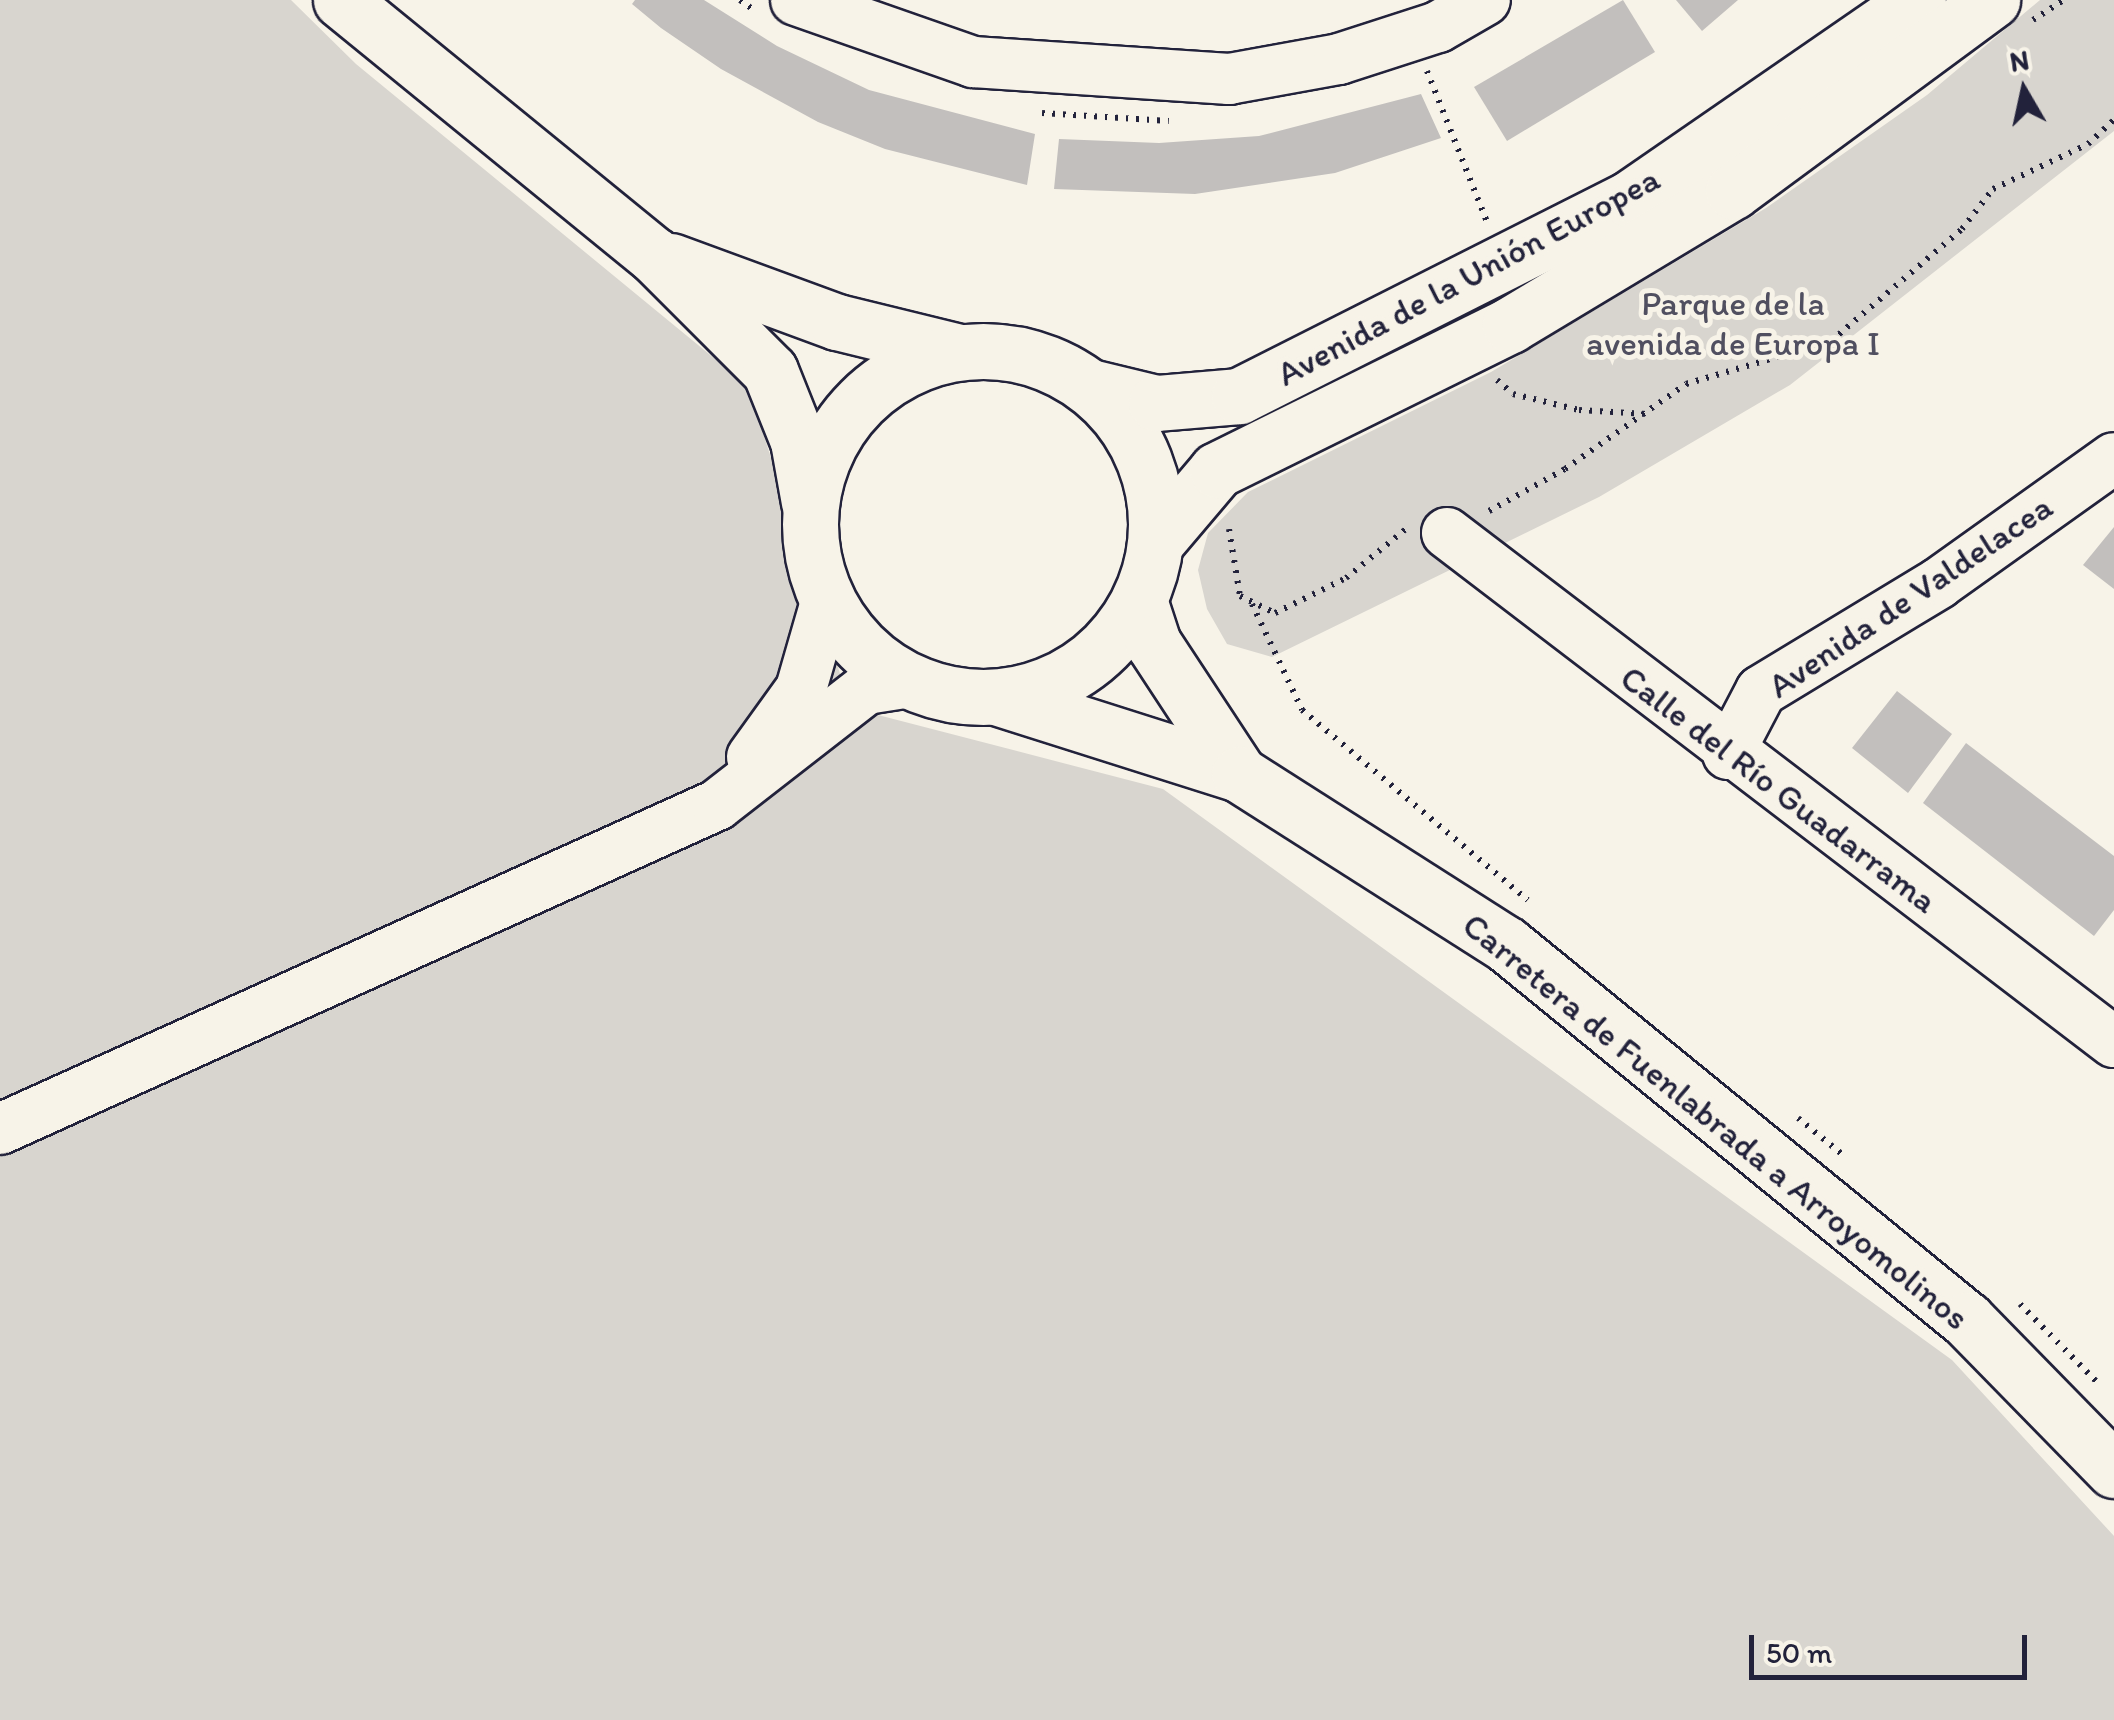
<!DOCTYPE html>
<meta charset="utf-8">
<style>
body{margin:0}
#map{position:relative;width:2114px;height:1720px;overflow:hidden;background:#f7f3e8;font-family:Itim,sans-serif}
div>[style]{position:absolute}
.green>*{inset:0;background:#d8d5cf}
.building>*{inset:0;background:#c2bfbd}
.path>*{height:6px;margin-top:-3px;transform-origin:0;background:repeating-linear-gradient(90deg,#22223b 0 2.5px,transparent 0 10.5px)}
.roads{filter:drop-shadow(2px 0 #22223b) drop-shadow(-2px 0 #22223b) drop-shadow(0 2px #22223b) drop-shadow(0 -2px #22223b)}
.minor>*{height:50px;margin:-25px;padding:0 25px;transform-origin:25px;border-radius:25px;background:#f7f3e8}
.major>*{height:55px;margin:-27.5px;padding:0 27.5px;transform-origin:27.5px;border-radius:27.5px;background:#f7f3e8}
.major>.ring{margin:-27.5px;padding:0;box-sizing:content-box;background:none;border:55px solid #f7f3e8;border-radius:50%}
span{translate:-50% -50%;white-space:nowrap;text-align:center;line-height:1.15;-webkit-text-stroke:10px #f7f3e8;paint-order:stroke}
.street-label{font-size:35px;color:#22223b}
.park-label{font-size:35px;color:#504f60}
.north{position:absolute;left:1974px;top:40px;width:100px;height:100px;-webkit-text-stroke:8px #f7f3e8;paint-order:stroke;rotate:351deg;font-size:28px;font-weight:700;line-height:40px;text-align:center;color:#22223b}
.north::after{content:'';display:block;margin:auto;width:35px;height:45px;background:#22223b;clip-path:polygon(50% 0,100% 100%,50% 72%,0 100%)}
.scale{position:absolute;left:1749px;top:1635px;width:278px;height:45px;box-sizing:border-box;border:5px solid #22223b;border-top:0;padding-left:12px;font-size:30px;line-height:35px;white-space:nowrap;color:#22223b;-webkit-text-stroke:8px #f7f3e8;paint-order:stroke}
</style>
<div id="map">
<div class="green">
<div style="clip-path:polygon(0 0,291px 0,356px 64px,748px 386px,851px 708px,1163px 789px,1952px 1360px,2114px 1536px,2114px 1720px,0 1720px)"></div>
<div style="clip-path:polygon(2040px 0,2114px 0,2114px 131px,1790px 385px,1599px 497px,1272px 657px,1227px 644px,1207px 609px,1198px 570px,1208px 533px,1248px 492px,1491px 372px,1766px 208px,1927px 95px)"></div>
</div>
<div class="building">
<div style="clip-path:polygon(635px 0,704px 0,777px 46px,869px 90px,1035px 134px,1027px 185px,885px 149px,818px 122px,721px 69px,661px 28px,632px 4px)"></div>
<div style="clip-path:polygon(1623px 0,1655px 52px,1507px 141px,1474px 87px)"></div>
<div style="clip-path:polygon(1676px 0,1738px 0,1702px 31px)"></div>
<div style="clip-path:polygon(1421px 94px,1441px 138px,1335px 173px,1195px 194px,1054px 189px,1059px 139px,1159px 143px,1259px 136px)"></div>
<div style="clip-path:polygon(2114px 527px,2114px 589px,2083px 565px)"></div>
<div style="clip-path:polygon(1897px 691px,1952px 734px,1908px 793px,1852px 748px)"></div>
<div style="clip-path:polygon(1966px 743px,2114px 856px,2114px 910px,2094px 936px,1923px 803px)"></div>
</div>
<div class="path">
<div style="left:740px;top:0;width:19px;rotate:36deg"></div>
<div style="left:2033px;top:20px;width:37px;rotate:-33deg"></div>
<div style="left:1427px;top:71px;width:162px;rotate:68.3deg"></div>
<div style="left:1042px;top:113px;width:127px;rotate:3.6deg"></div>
<div style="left:1497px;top:380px;width:21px;rotate:41deg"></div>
<div style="left:1513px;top:394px;width:68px;rotate:13.6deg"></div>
<div style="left:1579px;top:410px;width:68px;rotate:3.4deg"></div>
<div style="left:1489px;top:511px;width:87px;rotate:-28.9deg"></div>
<div style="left:1565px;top:469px;width:148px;rotate:-35.1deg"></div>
<div style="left:1686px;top:384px;width:151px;rotate:-16.5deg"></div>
<div style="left:1831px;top:341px;width:172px;rotate:-40.5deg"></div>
<div style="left:1962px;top:229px;width:51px;rotate:-52.2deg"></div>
<div style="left:1993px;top:189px;width:105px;rotate:-25.3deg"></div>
<div style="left:2088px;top:144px;width:35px;rotate:-43deg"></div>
<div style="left:1229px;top:529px;width:68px;rotate:80.7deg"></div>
<div style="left:1240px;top:596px;width:39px;rotate:26deg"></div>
<div style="left:1275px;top:613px;width:79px;rotate:-26.2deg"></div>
<div style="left:1346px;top:578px;width:79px;rotate:-39.3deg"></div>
<div style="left:1252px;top:604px;width:117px;rotate:64.7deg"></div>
<div style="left:1302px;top:710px;width:295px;rotate:40.1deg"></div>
<div style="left:1798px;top:1118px;width:58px;rotate:39.4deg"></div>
<div style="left:2020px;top:1304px;width:108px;rotate:45.4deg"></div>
</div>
<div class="roads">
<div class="minor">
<div style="left:796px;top:0;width:188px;rotate:19.3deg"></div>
<div style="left:973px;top:62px;width:257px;rotate:3.8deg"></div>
<div style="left:1229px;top:79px;width:112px;rotate:-10.3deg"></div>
<div style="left:1339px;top:59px;width:104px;rotate:-17.9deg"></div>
<div style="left:1438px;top:27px;width:54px;rotate:-29.9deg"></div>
<div style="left:1447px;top:533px;width:839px;rotate:37.35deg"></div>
<div style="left:1728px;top:754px;width:71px;rotate:-62.4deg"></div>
<div style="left:1761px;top:691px;width:208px;rotate:-31.2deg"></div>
<div style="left:1939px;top:583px;width:215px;rotate:-35.5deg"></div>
<div style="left:752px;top:757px;width:84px;rotate:-54.2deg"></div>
<div style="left:801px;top:689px;width:91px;rotate:-74deg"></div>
<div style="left:0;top:1129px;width:787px;rotate:-24.32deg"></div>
<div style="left:717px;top:805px;width:189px;rotate:-37.9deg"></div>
<div style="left:866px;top:689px;width:45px;rotate:-9deg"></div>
</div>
<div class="major">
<div style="left:341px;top:0;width:404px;rotate:39.2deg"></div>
<div style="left:654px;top:255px;width:164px;rotate:45deg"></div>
<div style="left:770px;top:371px;width:75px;rotate:68.2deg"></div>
<div style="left:798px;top:441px;width:62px;rotate:79.8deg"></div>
<div style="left:671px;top:261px;width:177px;rotate:20.2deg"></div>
<div style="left:837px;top:322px;width:126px;rotate:13.8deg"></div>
<div class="ring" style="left:810px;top:351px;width:291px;height:291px"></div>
<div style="left:1090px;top:387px;width:68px;rotate:13.6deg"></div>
<div style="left:1156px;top:403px;width:83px;rotate:-4.8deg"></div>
<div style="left:1239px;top:396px;width:437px;rotate:-26.8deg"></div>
<div style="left:1629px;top:199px;width:351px;rotate:-34.6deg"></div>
<div style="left:1156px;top:542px;width:94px;rotate:-49.7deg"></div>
<div style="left:1217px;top:470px;width:327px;rotate:-26.3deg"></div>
<div style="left:1510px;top:325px;width:260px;rotate:-31deg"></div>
<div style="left:1733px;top:191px;width:322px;rotate:-36.4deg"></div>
<div style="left:1139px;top:600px;width:45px;rotate:72deg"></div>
<div style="left:1153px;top:643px;width:157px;rotate:56.7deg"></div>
<div style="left:996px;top:697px;width:255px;rotate:17.6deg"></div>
<div style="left:1239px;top:774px;width:317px;rotate:32.5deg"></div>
<div style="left:1506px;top:944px;width:595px;rotate:39.2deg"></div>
<div style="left:1967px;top:1320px;width:210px;rotate:45.6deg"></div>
</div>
</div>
<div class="street-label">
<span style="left:1468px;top:276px;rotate:-28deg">Avenida de la Unión Europea</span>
<span style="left:1910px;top:596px;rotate:-34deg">Avenida de Valdelacea</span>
<span style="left:1779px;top:789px;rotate:37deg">Calle del Río Guadarrama</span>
<span style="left:1716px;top:1121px;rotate:39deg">Carretera de Fuenlabrada a Arroyomolinos</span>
</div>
<div class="park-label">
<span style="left:1733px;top:323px">Parque de la<br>avenida de Europa I</span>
</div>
<div class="north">N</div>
<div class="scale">50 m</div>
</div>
